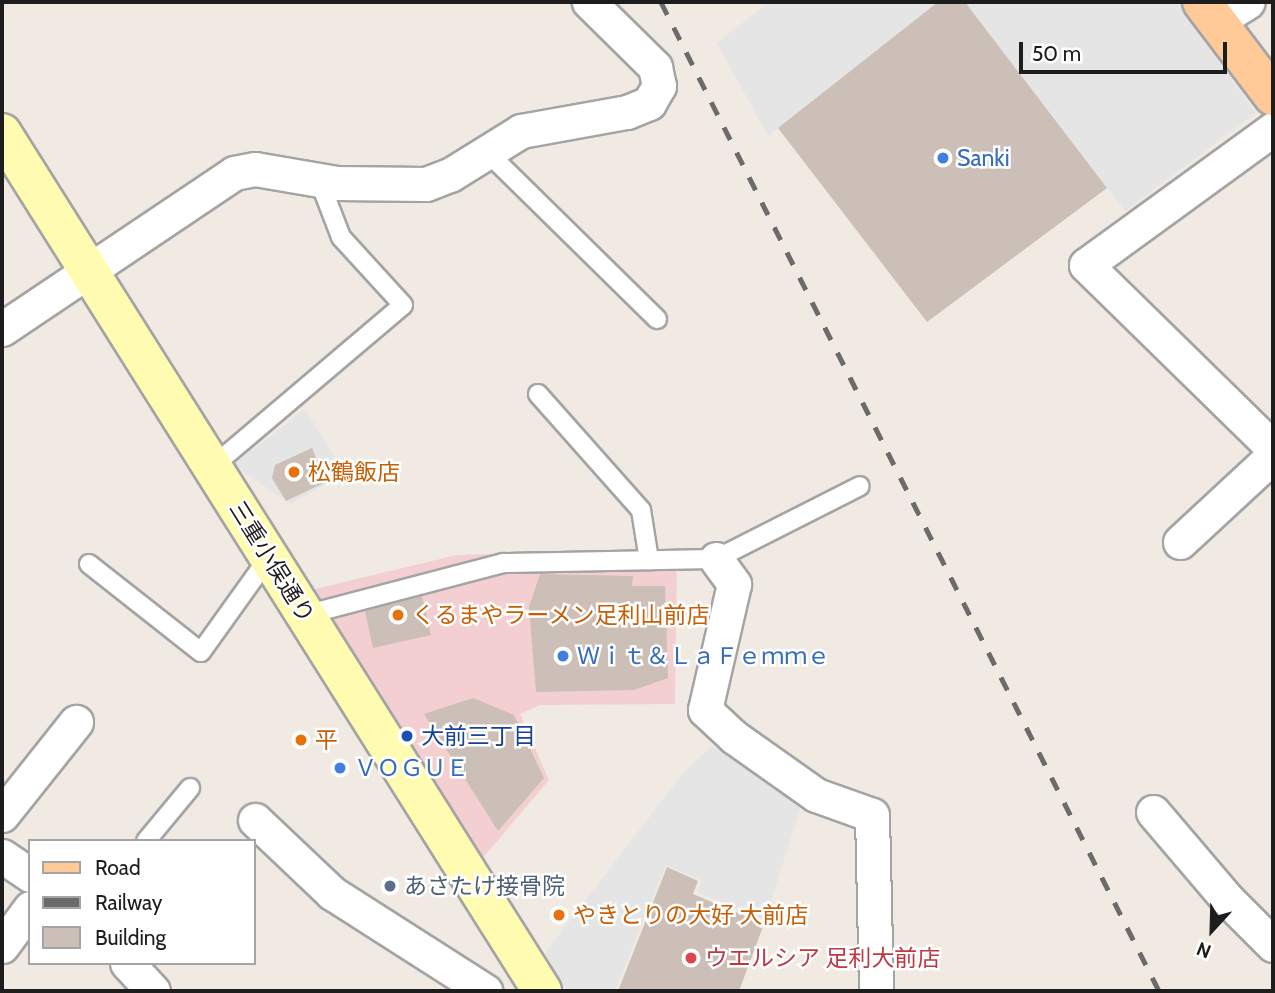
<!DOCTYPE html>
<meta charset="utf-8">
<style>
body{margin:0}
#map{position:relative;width:1275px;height:993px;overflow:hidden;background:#f0eae2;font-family:Cabin,"Noto Sans JP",sans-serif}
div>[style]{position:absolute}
.commercial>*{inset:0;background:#f3cfd1}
.parking>*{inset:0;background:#e5e5e5}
.building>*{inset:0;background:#ccbfb8}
.roads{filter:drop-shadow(2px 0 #a4a4a4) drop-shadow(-2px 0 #a4a4a4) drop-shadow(0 2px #a4a4a4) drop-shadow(0 -2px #a4a4a4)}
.lane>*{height:18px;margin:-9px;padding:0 9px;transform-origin:9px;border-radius:9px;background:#fff}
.street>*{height:33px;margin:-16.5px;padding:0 16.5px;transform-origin:16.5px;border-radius:16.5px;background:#fff}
.secondary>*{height:38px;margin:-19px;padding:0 19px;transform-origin:19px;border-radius:19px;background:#fffcb1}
.primary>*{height:38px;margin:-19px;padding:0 19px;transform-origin:19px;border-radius:19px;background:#ffc998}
.rail>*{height:5px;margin-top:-2.5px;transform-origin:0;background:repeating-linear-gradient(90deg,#6b6b6b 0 14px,transparent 0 28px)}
.dots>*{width:19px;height:19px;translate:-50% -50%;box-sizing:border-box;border:4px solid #fff;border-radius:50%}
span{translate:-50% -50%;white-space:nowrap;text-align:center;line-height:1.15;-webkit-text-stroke:5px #fff;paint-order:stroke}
.shop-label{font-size:23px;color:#366cbe}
.left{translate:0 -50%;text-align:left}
.food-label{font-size:23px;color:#c56008}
.street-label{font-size:23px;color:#1d1d1d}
.transit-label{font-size:23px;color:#164399}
.service-label{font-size:23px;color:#4e5e75}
.health-label{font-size:23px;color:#be3a42}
.frame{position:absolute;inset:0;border:4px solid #1d1d1d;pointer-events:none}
.legend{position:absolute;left:28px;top:839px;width:228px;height:126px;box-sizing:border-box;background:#fff;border:2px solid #a5a5a5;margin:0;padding:9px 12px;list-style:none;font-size:21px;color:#1d1d1d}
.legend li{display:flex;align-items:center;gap:14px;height:35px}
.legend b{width:35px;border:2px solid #a5a5a5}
.north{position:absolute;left:1177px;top:895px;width:70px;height:70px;-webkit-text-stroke:5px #fff;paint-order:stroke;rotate:202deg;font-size:19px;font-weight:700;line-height:28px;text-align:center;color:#1d1d1d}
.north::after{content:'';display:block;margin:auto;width:24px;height:32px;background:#1d1d1d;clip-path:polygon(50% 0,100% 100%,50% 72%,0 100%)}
.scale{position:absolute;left:1019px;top:42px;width:208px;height:32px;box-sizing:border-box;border:4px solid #1d1d1d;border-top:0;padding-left:9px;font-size:21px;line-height:24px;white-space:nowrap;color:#1d1d1d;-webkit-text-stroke:5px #fff;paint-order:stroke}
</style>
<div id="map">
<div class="commercial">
<div style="clip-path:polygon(677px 549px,675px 704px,540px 705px,520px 714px,549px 780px,481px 860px,311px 590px,457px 555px)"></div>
</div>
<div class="parking">
<div style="clip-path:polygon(769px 2px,938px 2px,768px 136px,717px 43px)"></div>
<div style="clip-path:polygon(965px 2px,1176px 2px,1256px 113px,1125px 211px)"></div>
<div style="clip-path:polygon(305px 409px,345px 473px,291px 504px,233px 465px)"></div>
<div style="clip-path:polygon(711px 747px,731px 753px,803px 800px,765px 920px,697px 892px,701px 880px,666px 865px,615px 991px,566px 991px,545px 953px,683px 773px)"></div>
</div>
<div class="building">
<div style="clip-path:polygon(938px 2px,965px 2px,1107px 188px,927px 322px,778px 128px)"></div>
<div style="clip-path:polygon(312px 448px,326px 482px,286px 501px,272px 478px,275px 465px)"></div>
<div style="clip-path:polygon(540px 574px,633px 576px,632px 586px,665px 586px,668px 678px,634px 690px,536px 692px,529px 607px)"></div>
<div style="clip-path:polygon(422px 596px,431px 635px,373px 648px,365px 611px)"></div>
<div style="clip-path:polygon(473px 698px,514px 715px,544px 778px,498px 831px,424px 714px)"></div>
<div style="clip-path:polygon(667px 867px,698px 881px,693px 894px,764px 924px,739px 991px,618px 991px)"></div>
</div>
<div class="roads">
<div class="lane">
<div style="left:488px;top:153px;width:237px;rotate:44.5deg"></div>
<div style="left:538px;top:394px;width:155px;rotate:48.4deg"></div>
<div style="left:641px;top:510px;width:51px;rotate:80.9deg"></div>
<div style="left:212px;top:467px;width:250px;rotate:-40.3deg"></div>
<div style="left:403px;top:305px;width:92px;rotate:-132.4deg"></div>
<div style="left:341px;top:237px;width:61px;rotate:-111.1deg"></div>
<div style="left:89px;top:564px;width:142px;rotate:38.2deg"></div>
<div style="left:201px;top:652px;width:117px;rotate:-54.4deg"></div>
<div style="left:305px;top:615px;width:205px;rotate:-14.7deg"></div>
<div style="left:503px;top:563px;width:213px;rotate:-1.1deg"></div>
<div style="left:716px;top:559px;width:161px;rotate:-26.9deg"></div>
<div style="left:146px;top:841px;width:69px;rotate:-50.3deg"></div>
</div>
<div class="street">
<div style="left:1217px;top:21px;width:36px;rotate:-32deg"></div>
<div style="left:1273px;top:129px;width:231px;rotate:144deg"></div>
<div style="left:1086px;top:265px;width:262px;rotate:44.4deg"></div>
<div style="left:2px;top:329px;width:280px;rotate:-33.9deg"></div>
<div style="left:234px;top:173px;width:21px;rotate:-11deg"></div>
<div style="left:255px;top:169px;width:83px;rotate:9.7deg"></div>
<div style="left:337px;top:183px;width:89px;rotate:0.6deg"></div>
<div style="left:426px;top:184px;width:26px;rotate:-21deg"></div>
<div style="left:450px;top:175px;width:84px;rotate:-31.8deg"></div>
<div style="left:521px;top:131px;width:108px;rotate:-10.2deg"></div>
<div style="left:627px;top:112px;width:24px;rotate:-22deg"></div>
<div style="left:649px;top:103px;width:20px;rotate:-60deg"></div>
<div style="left:659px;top:86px;width:19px;rotate:-102deg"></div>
<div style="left:655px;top:67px;width:93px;rotate:-135.4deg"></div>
<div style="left:1180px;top:542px;width:127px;rotate:-42.8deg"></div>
<div style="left:716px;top:559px;width:31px;rotate:54deg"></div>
<div style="left:734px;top:584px;width:129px;rotate:103deg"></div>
<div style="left:705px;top:710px;width:40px;rotate:43deg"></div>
<div style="left:734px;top:737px;width:100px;rotate:35.3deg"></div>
<div style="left:816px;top:795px;width:59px;rotate:19.7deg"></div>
<div style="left:872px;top:815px;width:176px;rotate:88.7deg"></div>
<div style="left:1153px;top:812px;width:114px;rotate:49.6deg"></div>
<div style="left:1227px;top:899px;width:65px;rotate:45deg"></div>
<div style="left:2px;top:815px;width:119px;rotate:-51.5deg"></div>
<div style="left:255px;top:820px;width:106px;rotate:43.5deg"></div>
<div style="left:332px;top:893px;width:182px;rotate:32.6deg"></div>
<div style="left:2px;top:856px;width:34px;rotate:34deg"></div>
<div style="left:2px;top:946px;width:47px;rotate:-53.6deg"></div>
<div style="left:127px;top:963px;width:38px;rotate:47deg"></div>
</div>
<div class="secondary">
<div style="left:2px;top:133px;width:1014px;rotate:57.81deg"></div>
</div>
<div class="primary">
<div style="left:1202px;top:2px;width:118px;rotate:52.9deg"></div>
</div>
</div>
<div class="rail">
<div style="left:661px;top:2px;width:1107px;rotate:63.27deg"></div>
</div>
<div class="dots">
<div style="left:943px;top:158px;background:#3f7fe0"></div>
<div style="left:294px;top:472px;background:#e8710a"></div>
<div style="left:398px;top:615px;background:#e8710a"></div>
<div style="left:563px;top:656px;background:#3f7fe0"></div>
<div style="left:407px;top:736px;background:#1a4fb4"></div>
<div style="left:301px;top:740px;background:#e8710a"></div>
<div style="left:340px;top:768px;background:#3f7fe0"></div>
<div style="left:390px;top:886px;background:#5c6f8a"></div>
<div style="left:559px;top:915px;background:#e8710a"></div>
<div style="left:691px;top:958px;background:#e0444e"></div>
</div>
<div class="shop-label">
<span class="left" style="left:957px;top:158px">Sanki</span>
<span class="left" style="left:577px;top:656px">Ｗｉｔ＆ＬａＦｅｍｍｅ</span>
<span class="left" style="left:354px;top:768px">ＶＯＧＵＥ</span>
</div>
<div class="food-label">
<span class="left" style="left:308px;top:472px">松鶴飯店</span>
<span class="left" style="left:412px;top:615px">くるまやラーメン足利山前店</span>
<span class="left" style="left:315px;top:740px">平</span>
<span class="left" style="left:573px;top:915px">やきとりの大好 大前店</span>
</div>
<div class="street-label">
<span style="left:272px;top:562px;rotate:58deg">三重小俣通り</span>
</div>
<div class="transit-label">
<span class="left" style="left:421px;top:736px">大前三丁目</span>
</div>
<div class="service-label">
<span class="left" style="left:404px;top:886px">あさたけ接骨院</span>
</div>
<div class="health-label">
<span class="left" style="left:705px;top:958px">ウエルシア 足利大前店</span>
</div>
<div class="frame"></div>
<ul class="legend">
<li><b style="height:9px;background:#ffc998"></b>Road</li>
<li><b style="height:9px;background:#6b6b6b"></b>Railway</li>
<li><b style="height:19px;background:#ccbfb8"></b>Building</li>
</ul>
<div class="north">N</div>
<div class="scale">50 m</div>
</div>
